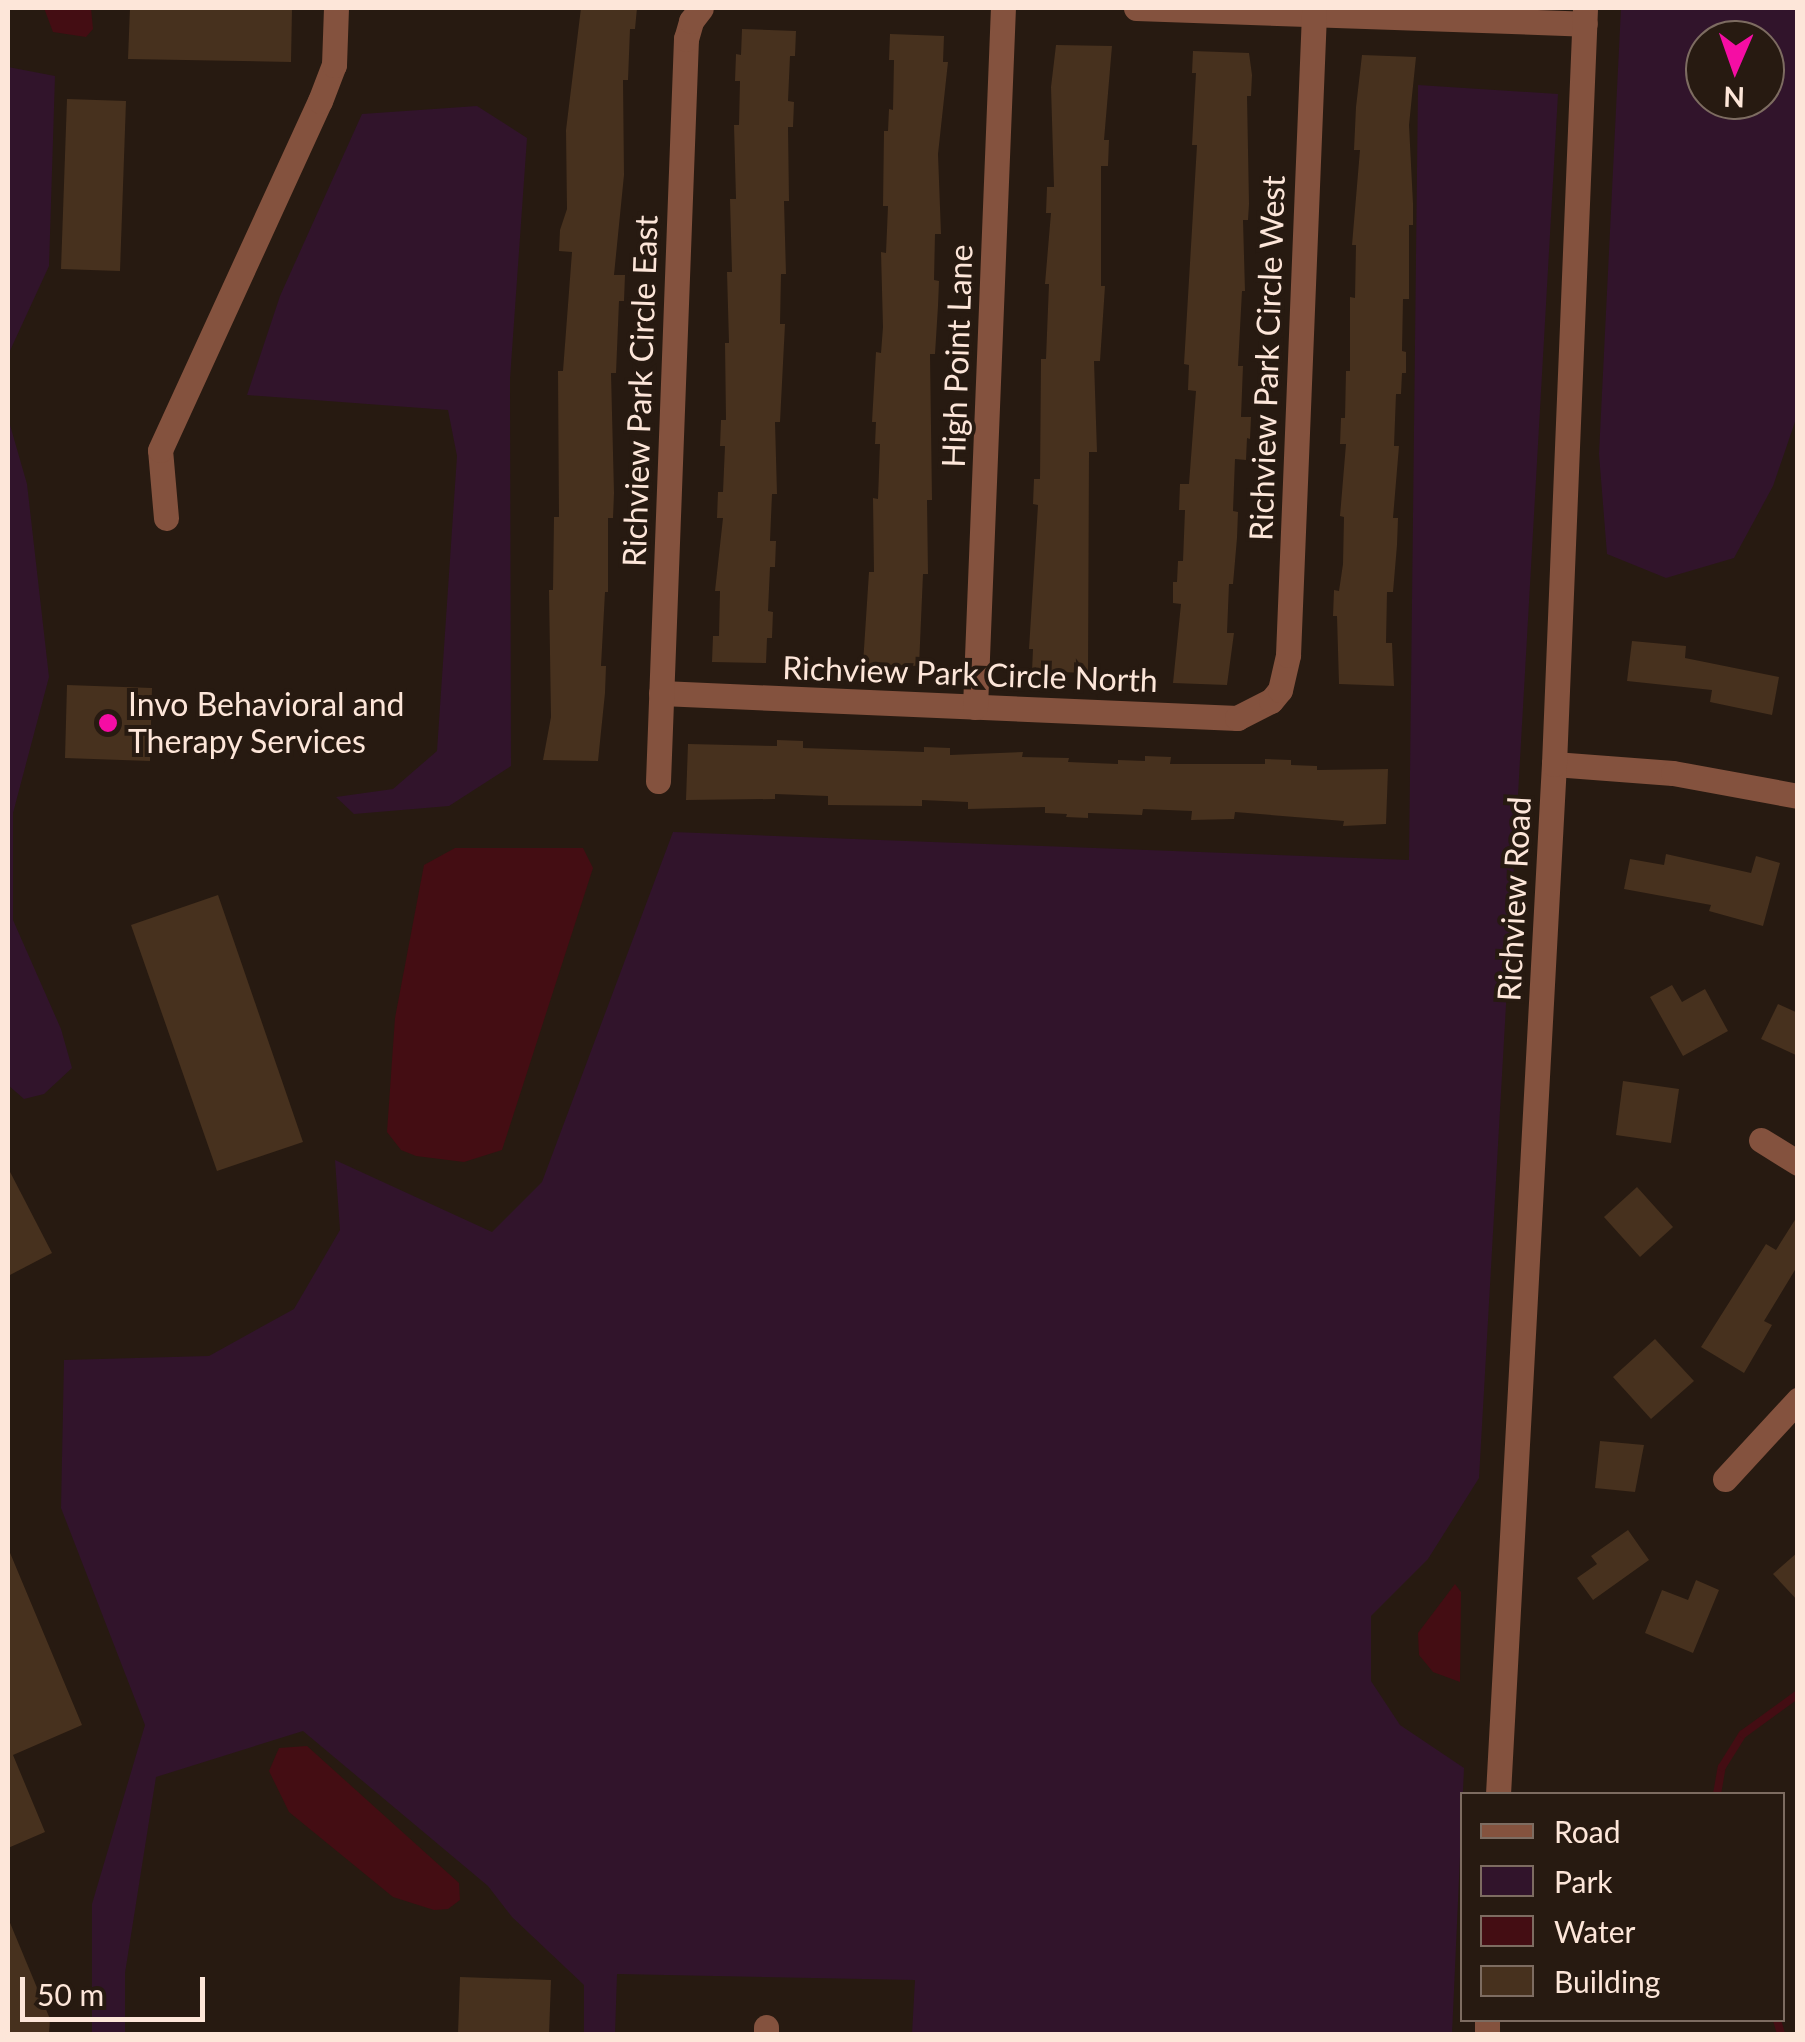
<!DOCTYPE html>
<style>
body{margin:0}
#map{position:relative;width:1805px;height:2042px;overflow:hidden;background:#271a11;font-family:Lato,sans-serif}
div>[style]{position:absolute}
.green>*{inset:0;background:#31142b}
.water>*{inset:0;background:#440d13}
.stream>*{height:8px;margin:-4px;padding:0 4px;transform-origin:4px;border-radius:4px;background:#440d13}
.building>*{inset:0;background:#47311e}
.minor>*{height:25px;margin:-12.5px;padding:0 12.5px;transform-origin:12.5px;border-radius:12.5px;background:#84523e}
.dots>*{width:28px;height:28px;translate:-50% -50%;box-sizing:border-box;border:5px solid #271a11;border-radius:50%}
span{translate:-50% -50%;white-space:nowrap;text-align:center;line-height:1.15;-webkit-text-stroke:8px #271a11;paint-order:stroke}
.street-label{font-size:32px;color:#fde6d9}
.poi-label{font-size:32px;color:#fde6d9}
.left{translate:0 -50%;text-align:left}
.frame{position:absolute;inset:0;border:10px solid #fde6d9;pointer-events:none}
.legend{position:absolute;left:1460px;top:1792px;width:325px;height:230px;box-sizing:border-box;background:#271a11;border:2px solid #7d6c61;margin:0;padding:12px 18px;list-style:none;font-size:30px;color:#fde6d9}
.legend li{display:flex;align-items:center;gap:20px;height:50px}
.legend b{width:50px;border:2px solid #7d6c61}
.north{position:absolute;left:1685px;top:20px;width:100px;height:100px;box-sizing:border-box;background:#271a11;border:2px solid #7d6c61;border-radius:50%;rotate:182deg;font-size:28px;font-weight:700;line-height:40px;text-align:center;color:#fde6d9}
.north::after{content:'';display:block;margin:auto;width:35px;height:45px;background:#f50da4;clip-path:polygon(50% 0,100% 100%,50% 72%,0 100%)}
.scale{position:absolute;left:20px;top:1977px;width:185px;height:45px;box-sizing:border-box;border:5px solid #fde6d9;border-top:0;padding-left:12px;font-size:30px;line-height:35px;white-space:nowrap;color:#fde6d9;-webkit-text-stroke:8px #271a11;paint-order:stroke}
</style>
<div id="map">
<div class="green">
<div style="clip-path:polygon(evenodd,1621px 8px,1797px 8px,1797px 416px,1773px 486px,1734px 558px,1666px 578px,1607px 554px,1599px 454px,1621px 8px,1765px 40px,1765px 100px,1705px 100px,1705px 40px,1765px 40px)"></div>
<div style="clip-path:polygon(8px 67px,55px 76px,49px 266px,8px 355px)"></div>
<div style="clip-path:polygon(1418px 85px,1558px 94px,1479px 1478px,1428px 1559px,1371px 1616px,1371px 1681px,1400px 1725px,1464px 1768px,1452px 2034px,912px 2034px,915px 1980px,617px 1974px,615px 2034px,584px 2034px,584px 1985px,512px 1917px,488px 1886px,303px 1731px,156px 1777px,125px 1973px,125px 2034px,92px 2034px,92px 1904px,145px 1725px,61px 1508px,64px 1360px,209px 1356px,294px 1309px,340px 1230px,335px 1160px,492px 1232px,542px 1182px,673px 832px,1409px 860px)"></div>
<div style="clip-path:polygon(477px 106px,527px 138px,510px 379px,511px 766px,449px 806px,354px 814px,336px 797px,393px 789px,437px 751px,457px 456px,448px 410px,247px 395px,280px 296px,362px 114px)"></div>
<div style="clip-path:polygon(8px 418px,27px 484px,49px 677px,13px 813px,13px 920px,61px 1029px,72px 1068px,44px 1094px,24px 1099px,8px 1085px)"></div>
</div>
<div class="water">
<div style="clip-path:polygon(44px 8px,91px 8px,93px 29px,86px 37px,53px 32px)"></div>
<div style="clip-path:polygon(455px 848px,583px 848px,593px 868px,502px 1150px,464px 1162px,416px 1156px,401px 1150px,387px 1132px,395px 1018px,424px 865px)"></div>
<div style="clip-path:polygon(1455px 1584px,1461px 1592px,1460px 1682px,1433px 1672px,1419px 1655px,1418px 1633px)"></div>
<div style="clip-path:polygon(307px 1746px,459px 1883px,460px 1900px,448px 1909px,434px 1910px,393px 1897px,289px 1812px,269px 1771px,279px 1748px)"></div>
</div>
<div class="stream">
<div style="left:1717px;top:1794px;width:27px;rotate:-80deg"></div>
<div style="left:1722px;top:1767px;width:39px;rotate:-58deg"></div>
<div style="left:1743px;top:1734px;width:68px;rotate:-36deg"></div>
<div style="left:1777px;top:2020px;width:15px;rotate:74deg"></div>
</div>
<div class="building">
<div style="clip-path:polygon(130px 8px,292px 8px,291px 62px,128px 59px)"></div>
<div style="clip-path:polygon(581px 8px,637px 8px,635px 29px,630px 29px,628px 80px,623px 80px,624px 175px,614px 275px,625px 275px,624px 301px,619px 301px,616px 373px,611px 373px,614px 493px,613px 518px,608px 518px,608px 592px,605px 592px,601px 666px,606px 666px,605px 693px,598px 761px,543px 760px,551px 717px,549px 590px,553px 590px,554px 517px,559px 517px,558px 371px,563px 371px,572px 252px,559px 251px,560px 230px,567px 209px,566px 130px)"></div>
<div style="clip-path:polygon(742px 29px,796px 31px,795px 56px,790px 56px,788px 101px,794px 102px,793px 127px,788px 127px,789px 201px,784px 201px,786px 274px,781px 274px,780px 324px,785px 324px,780px 422px,775px 422px,777px 494px,772px 494px,770px 541px,776px 541px,775px 567px,770px 567px,768px 611px,773px 612px,772px 638px,767px 638px,766px 663px,712px 662px,713px 636px,719px 636px,720px 591px,715px 591px,723px 518px,717px 518px,718px 492px,723px 492px,725px 446px,720px 446px,721px 420px,726px 420px,725px 343px,729px 343px,727px 272px,732px 272px,730px 199px,736px 199px,734px 125px,739px 125px,740px 81px,735px 81px,736px 54px,741px 55px)"></div>
<div style="clip-path:polygon(890px 34px,944px 36px,943px 62px,948px 62px,938px 154px,941px 234px,935px 234px,934px 280px,939px 281px,938px 306px,935px 354px,930px 354px,932px 500px,927px 500px,928px 574px,923px 574px,919px 666px,863px 664px,869px 572px,874px 572px,873px 498px,878px 499px,880px 444px,875px 444px,876px 422px,872px 422px,876px 352px,881px 353px,883px 327px,881px 252px,886px 253px,888px 206px,883px 206px,884px 131px,888px 131px,889px 109px,893px 110px,894px 60px,889px 60px)"></div>
<div style="clip-path:polygon(1056px 45px,1112px 46px,1104px 140px,1109px 140px,1108px 166px,1101px 166px,1101px 286px,1105px 286px,1100px 361px,1094px 361px,1097px 452px,1089px 452px,1088px 673px,1032px 671px,1033px 649px,1029px 649px,1038px 505px,1033px 504px,1034px 479px,1040px 479px,1041px 359px,1046px 359px,1047px 333px,1049px 284px,1045px 284px,1051px 213px,1046px 213px,1047px 187px,1054px 187px,1051px 87px)"></div>
<div style="clip-path:polygon(1193px 51px,1249px 53px,1252px 75px,1251px 96px,1247px 96px,1249px 204px,1248px 220px,1243px 220px,1245px 291px,1242px 291px,1238px 366px,1243px 366px,1241px 417px,1251px 417px,1250px 439px,1247px 438px,1246px 460px,1235px 459px,1233px 511px,1238px 512px,1237px 538px,1233px 584px,1229px 584px,1227px 633px,1234px 633px,1227px 685px,1173px 683px,1181px 604px,1173px 603px,1173px 582px,1177px 582px,1178px 561px,1183px 561px,1185px 510px,1179px 510px,1180px 484px,1189px 484px,1196px 391px,1188px 390px,1189px 365px,1184px 364px,1197px 145px,1192px 145px,1196px 73px,1192px 73px)"></div>
<div style="clip-path:polygon(1362px 55px,1416px 57px,1409px 125px,1413px 204px,1413px 225px,1409px 225px,1409px 299px,1403px 299px,1402px 351px,1406px 352px,1406px 373px,1402px 373px,1401px 394px,1396px 394px,1394px 446px,1399px 446px,1393px 518px,1398px 518px,1397px 545px,1393px 592px,1387px 592px,1386px 643px,1392px 643px,1394px 686px,1339px 684px,1337px 616px,1333px 616px,1334px 590px,1339px 591px,1343px 564px,1344px 517px,1340px 516px,1346px 444px,1340px 444px,1341px 418px,1345px 418px,1346px 371px,1350px 371px,1350px 297px,1355px 298px,1356px 245px,1352px 245px,1360px 150px,1354px 150px,1356px 107px)"></div>
<div style="clip-path:polygon(67px 99px,126px 101px,120px 271px,61px 269px)"></div>
<div style="clip-path:polygon(1632px 641px,1686px 646px,1685px 658px,1779px 677px,1772px 715px,1710px 702px,1712px 690px,1627px 681px)"></div>
<div style="clip-path:polygon(67px 685px,152px 688px,150px 761px,65px 758px)"></div>
<div style="clip-path:polygon(777px 740px,803px 741px,803px 748px,924px 752px,924px 747px,950px 748px,950px 755px,1023px 752px,1022px 757px,1069px 758px,1068px 762px,1118px 764px,1118px 760px,1145px 761px,1145px 756px,1171px 757px,1170px 764px,1265px 764px,1265px 759px,1291px 760px,1291px 765px,1317px 766px,1317px 770px,1388px 769px,1386px 824px,1343px 826px,1344px 821px,1235px 812px,1234px 819px,1191px 820px,1192px 811px,1143px 809px,1142px 815px,1088px 813px,1088px 818px,1066px 817px,1067px 814px,1045px 813px,1045px 807px,968px 809px,968px 802px,922px 800px,922px 806px,828px 805px,828px 796px,775px 794px,775px 799px,686px 800px,688px 744px,777px 746px)"></div>
<div style="clip-path:polygon(1666px 854px,1751px 873px,1756px 856px,1780px 863px,1763px 926px,1709px 911px,1711px 905px,1624px 889px,1630px 859px,1664px 865px)"></div>
<div style="clip-path:polygon(218px 895px,303px 1142px,217px 1171px,131px 925px)"></div>
<div style="clip-path:polygon(1672px 985px,1682px 1002px,1705px 989px,1728px 1031px,1683px 1056px,1650px 997px)"></div>
<div style="clip-path:polygon(1778px 1004px,1798px 1013px,1798px 1056px,1761px 1039px)"></div>
<div style="clip-path:polygon(1623px 1081px,1679px 1089px,1671px 1143px,1616px 1135px)"></div>
<div style="clip-path:polygon(8px 1168px,52px 1253px,8px 1276px)"></div>
<div style="clip-path:polygon(1637px 1187px,1673px 1227px,1640px 1257px,1604px 1217px)"></div>
<div style="clip-path:polygon(1798px 1215px,1798px 1265px,1764px 1321px,1772px 1325px,1744px 1373px,1701px 1347px,1766px 1244px,1776px 1250px)"></div>
<div style="clip-path:polygon(1655px 1339px,1694px 1381px,1651px 1419px,1613px 1377px)"></div>
<div style="clip-path:polygon(1600px 1441px,1644px 1445px,1635px 1492px,1595px 1488px)"></div>
<div style="clip-path:polygon(1628px 1530px,1649px 1560px,1593px 1600px,1577px 1578px,1597px 1564px,1591px 1556px)"></div>
<div style="clip-path:polygon(8px 1548px,82px 1725px,13px 1755px,45px 1832px,8px 1848px)"></div>
<div style="clip-path:polygon(1798px 1552px,1798px 1601px,1773px 1574px)"></div>
<div style="clip-path:polygon(1696px 1580px,1719px 1590px,1693px 1653px,1645px 1633px,1662px 1590px,1688px 1600px)"></div>
<div style="clip-path:polygon(8px 1918px,50px 2019px,49px 2034px,8px 2034px)"></div>
<div style="clip-path:polygon(460px 1977px,551px 1980px,549px 2034px,458px 2034px)"></div>
</div>
<div class="minor">
<div style="left:1136px;top:8px;width:449px;rotate:2deg"></div>
<div style="left:166px;top:518px;width:68px;rotate:-95deg"></div>
<div style="left:160px;top:450px;width:384px;rotate:-65.4deg"></div>
<div style="left:320px;top:101px;width:39px;rotate:-69deg"></div>
<div style="left:334px;top:65px;width:57px;rotate:-88deg"></div>
<div style="left:661px;top:693px;width:577px;rotate:2.49deg"></div>
<div style="left:1237px;top:718px;width:38px;rotate:-27deg"></div>
<div style="left:1271px;top:701px;width:14px;rotate:-51deg"></div>
<div style="left:1280px;top:690px;width:36px;rotate:-77deg"></div>
<div style="left:1288px;top:655px;width:642px;rotate:-87.68deg"></div>
<div style="left:975px;top:707px;width:700px;rotate:-87.71deg"></div>
<div style="left:1554px;top:764px;width:119px;rotate:4.3deg"></div>
<div style="left:1673px;top:773px;width:127px;rotate:10.4deg"></div>
<div style="left:658px;top:781px;width:743px;rotate:-87.84deg"></div>
<div style="left:686px;top:39px;width:19px;rotate:-74deg"></div>
<div style="left:691px;top:21px;width:16px;rotate:-52deg"></div>
<div style="left:1761px;top:1140px;width:44px;rotate:31.9deg"></div>
<div style="left:1725px;top:1479px;width:108px;rotate:-47.3deg"></div>
<div style="left:1498px;top:1794px;width:1032px;rotate:-86.89deg"></div>
<div style="left:1554px;top:764px;width:757px;rotate:-87.65deg"></div>
<div style="left:766px;top:2034px;width:7px;rotate:-90deg"></div>
<div style="left:1487px;top:2034px;width:14px;rotate:-90deg"></div>
</div>
<div class="dots">
<div style="left:108px;top:723px;background:#f50da4"></div>
</div>
<div class="street-label">
<span style="left:957px;top:356px;rotate:-88deg">High Point Lane</span>
<span style="left:1267px;top:358px;rotate:-88deg">Richview Park Circle West</span>
<span style="left:640px;top:391px;rotate:-88deg">Richview Park Circle East</span>
<span style="left:970px;top:674px;rotate:2deg">Richview Park Circle North</span>
<span style="left:1514px;top:899px;rotate:-87deg">Richview Road</span>
</div>
<div class="poi-label">
<span class="left" style="left:128px;top:723px">Invo Behavioral and<br>Therapy Services</span>
</div>
<div class="frame"></div>
<ul class="legend">
<li><b style="height:12px;background:#84523e"></b>Road</li>
<li><b style="height:28px;background:#31142b"></b>Park</li>
<li><b style="height:28px;background:#440d13"></b>Water</li>
<li><b style="height:28px;background:#47311e"></b>Building</li>
</ul>
<div class="north">N</div>
<div class="scale">50 m</div>
</div>
